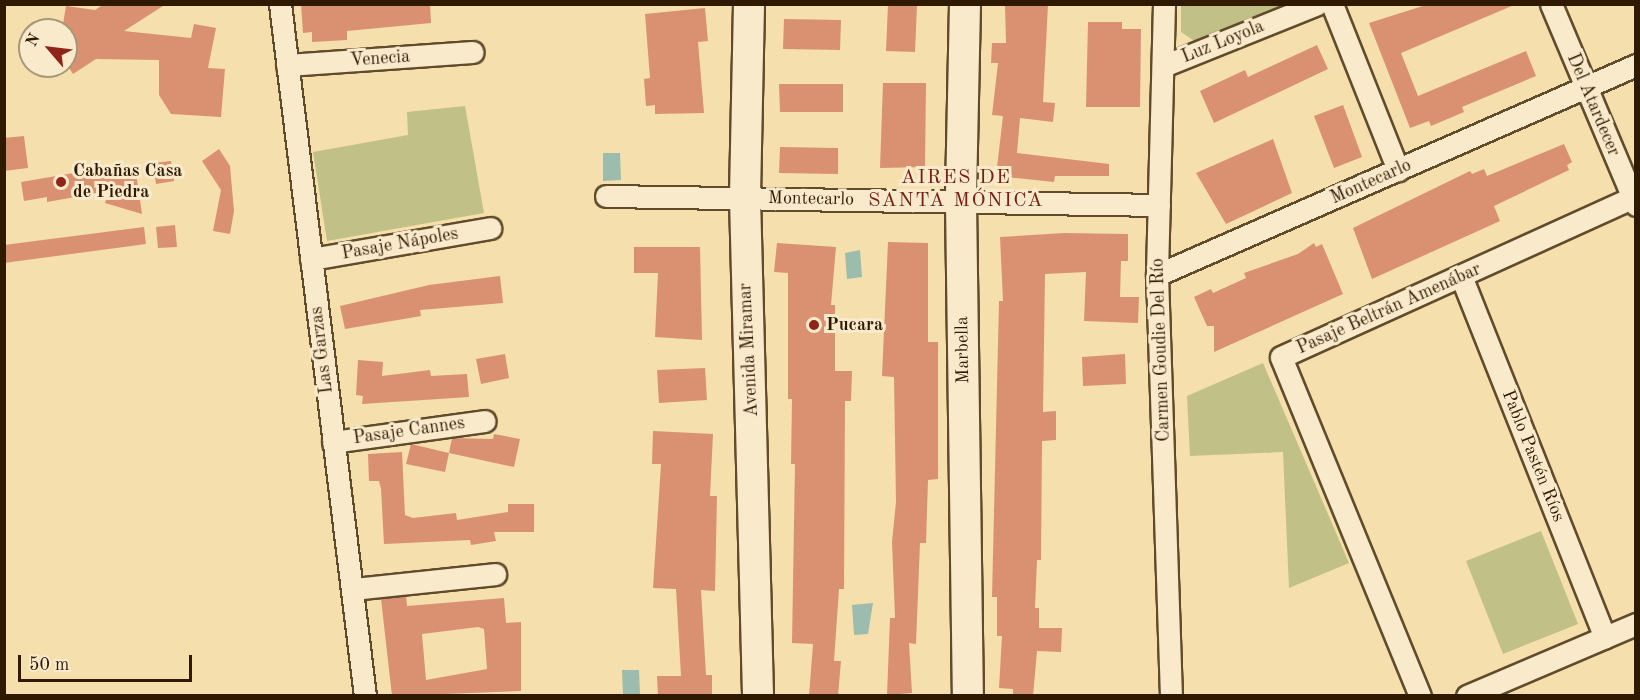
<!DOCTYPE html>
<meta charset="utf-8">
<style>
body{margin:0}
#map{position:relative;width:1640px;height:700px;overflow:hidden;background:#f5dfad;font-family:"Old Standard TT",serif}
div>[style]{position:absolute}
.green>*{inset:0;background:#c1c086}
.water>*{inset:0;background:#9cbcad}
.building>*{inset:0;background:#d99172}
.roads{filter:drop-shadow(2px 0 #604b2b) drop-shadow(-2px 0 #604b2b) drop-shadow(0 2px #604b2b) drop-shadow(0 -2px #604b2b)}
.street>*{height:21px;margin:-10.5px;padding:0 10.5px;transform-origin:10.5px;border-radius:10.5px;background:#f8eaca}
.secondary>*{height:30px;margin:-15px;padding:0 15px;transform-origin:15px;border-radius:15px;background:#f8eaca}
.dots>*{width:16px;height:16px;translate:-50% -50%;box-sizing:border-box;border:3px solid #f8eaca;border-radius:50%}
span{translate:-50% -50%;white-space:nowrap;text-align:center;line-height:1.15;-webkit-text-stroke:6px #f8eaca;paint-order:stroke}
.street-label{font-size:18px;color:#2f1a00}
.poi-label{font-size:18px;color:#2f1a00;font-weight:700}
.left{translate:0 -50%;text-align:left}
.neighbourhood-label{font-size:20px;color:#7a1f14;letter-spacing:1.5px}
.frame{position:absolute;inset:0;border:6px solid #2f1a00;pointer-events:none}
.north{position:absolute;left:18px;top:18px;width:60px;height:60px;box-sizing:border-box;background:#f8eaca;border:2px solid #a89779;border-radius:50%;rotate:298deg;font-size:16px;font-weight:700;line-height:24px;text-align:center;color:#2f1a00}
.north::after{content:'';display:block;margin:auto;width:21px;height:27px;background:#8f2418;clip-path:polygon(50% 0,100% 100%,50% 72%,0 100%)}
.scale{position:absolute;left:18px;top:655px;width:174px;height:27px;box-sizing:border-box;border:3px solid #2f1a00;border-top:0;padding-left:8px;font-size:18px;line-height:21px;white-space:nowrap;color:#2f1a00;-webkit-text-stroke:4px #f8eaca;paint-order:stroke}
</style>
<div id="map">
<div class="green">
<div style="clip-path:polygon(1181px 5px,1286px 5px,1196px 42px,1181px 32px)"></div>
<div style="clip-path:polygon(465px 106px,484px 213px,327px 241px,313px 152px,408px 135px,407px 112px)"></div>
<div style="clip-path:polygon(1263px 363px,1349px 563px,1289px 588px,1283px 452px,1190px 456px,1187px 396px)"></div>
<div style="clip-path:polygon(1541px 531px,1578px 624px,1503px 654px,1466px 561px)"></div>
</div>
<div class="water">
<div style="clip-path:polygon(603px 153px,620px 153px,621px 180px,603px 181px)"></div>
<div style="clip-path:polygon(860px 250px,862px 277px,847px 279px,845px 253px)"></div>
<div style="clip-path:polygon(873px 603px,868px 634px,854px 635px,852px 605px)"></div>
<div style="clip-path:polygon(622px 670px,639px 670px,640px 695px,623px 695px)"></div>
</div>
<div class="building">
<div style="clip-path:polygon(104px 4px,166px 4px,124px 31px,191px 38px,194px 24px,216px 28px,208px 68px,225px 69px,221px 117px,171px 114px,159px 95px,159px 60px,96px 59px,73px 74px,66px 63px,66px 30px,62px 30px,66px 6px,95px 10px)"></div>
<div style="clip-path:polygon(301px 4px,430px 4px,431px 23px,347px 31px,347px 40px,312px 42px,312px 32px,303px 33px)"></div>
<div style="clip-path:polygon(888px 4px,917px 5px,915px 52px,886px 51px)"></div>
<div style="clip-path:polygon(1005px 4px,1048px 4px,1043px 102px,1055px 103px,1053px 122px,1020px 118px,1017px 153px,1109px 164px,1109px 176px,1055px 176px,1054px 182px,996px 176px,1003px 116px,992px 115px,998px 63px,991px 63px,992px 43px,1006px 43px)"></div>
<div style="clip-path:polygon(1429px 4px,1514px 5px,1401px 53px,1418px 96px,1526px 51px,1536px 76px,1462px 107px,1464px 112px,1431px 126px,1429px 121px,1410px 128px,1369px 23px)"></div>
<div style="clip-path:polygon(705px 8px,708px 41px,698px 42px,704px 113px,655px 114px,655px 105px,646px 106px,644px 79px,650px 78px,645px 14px)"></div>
<div style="clip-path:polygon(784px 19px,841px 20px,840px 50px,783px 49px)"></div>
<div style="clip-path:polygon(1088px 22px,1122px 22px,1122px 29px,1141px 29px,1140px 107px,1086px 107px)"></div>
<div style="clip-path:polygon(1317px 45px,1328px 69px,1214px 123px,1200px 91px,1245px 70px,1248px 77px)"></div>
<div style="clip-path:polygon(883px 83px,926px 83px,925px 167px,880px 168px)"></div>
<div style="clip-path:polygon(779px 84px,843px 84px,843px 112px,780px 112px)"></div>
<div style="clip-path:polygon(1343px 105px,1362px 157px,1334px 168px,1314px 116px)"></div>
<div style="clip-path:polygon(24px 136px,28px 168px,4px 171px,4px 138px)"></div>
<div style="clip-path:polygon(1273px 139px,1292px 193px,1226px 224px,1196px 173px)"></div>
<div style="clip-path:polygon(1564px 144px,1572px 162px,1567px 165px,1569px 170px,1494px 206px,1500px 221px,1372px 279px,1353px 228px,1470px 171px,1472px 174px,1484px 169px,1487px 176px)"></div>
<div style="clip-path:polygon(780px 147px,838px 148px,838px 174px,779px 173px)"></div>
<div style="clip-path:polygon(219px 149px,230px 166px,234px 211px,230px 234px,213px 231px,221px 190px,202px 161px)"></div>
<div style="clip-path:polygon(171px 161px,174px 181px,156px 184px,153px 163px)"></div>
<div style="clip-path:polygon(115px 166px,136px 173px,142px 214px,105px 203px,109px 191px,47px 202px,47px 197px,24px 201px,21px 182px)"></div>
<div style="clip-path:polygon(175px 225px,177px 247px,158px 248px,156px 227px)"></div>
<div style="clip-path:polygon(144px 227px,146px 244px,4px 263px,4px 245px)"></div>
<div style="clip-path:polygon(1064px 233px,1128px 234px,1128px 261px,1121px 261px,1120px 297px,1139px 297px,1138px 323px,1084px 321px,1086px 272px,1045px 274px,1043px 412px,1056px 411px,1056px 440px,1042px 441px,1041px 560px,1037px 560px,1035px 608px,1039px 608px,1039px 628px,1062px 628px,1061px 652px,1037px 651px,1033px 696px,1013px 696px,1013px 689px,999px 688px,1002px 636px,997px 636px,997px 597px,992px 597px,999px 301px,1003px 301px,1000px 237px)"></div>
<div style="clip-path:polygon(888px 242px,928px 243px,928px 342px,938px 342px,938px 479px,928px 480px,926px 543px,920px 543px,916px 644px,909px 643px,912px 693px,887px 695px,890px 618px,895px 618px,892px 542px,896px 502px,894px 377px,882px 376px)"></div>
<div style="clip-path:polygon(777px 243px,836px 247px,831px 305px,835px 305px,835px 371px,852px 371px,851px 401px,845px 401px,844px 589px,839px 589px,834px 661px,841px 661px,838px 696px,809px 696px,813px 644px,792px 643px,795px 464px,791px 464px,792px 399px,788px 399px,788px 273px,774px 272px)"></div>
<div style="clip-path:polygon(1314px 243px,1316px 247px,1322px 244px,1343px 294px,1214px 352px,1214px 326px,1207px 326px,1194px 297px,1211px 289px,1213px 293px,1246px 278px,1244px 273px,1298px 254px)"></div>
<div style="clip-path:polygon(634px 247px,700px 247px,702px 340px,655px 337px,658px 273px,634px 273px)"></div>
<div style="clip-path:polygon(500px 276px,503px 303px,420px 310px,421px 316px,345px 329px,340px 306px,429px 285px)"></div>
<div style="clip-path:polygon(505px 354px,509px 378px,481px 384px,476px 359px)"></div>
<div style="clip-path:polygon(1125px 354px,1126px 384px,1083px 386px,1082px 357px)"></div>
<div style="clip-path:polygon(358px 360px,383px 362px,382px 376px,430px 370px,431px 376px,467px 374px,469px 397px,362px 404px,363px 396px,356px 395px)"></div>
<div style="clip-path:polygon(705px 368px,707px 400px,659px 403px,657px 370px)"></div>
<div style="clip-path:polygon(653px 431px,713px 434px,710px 496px,717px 496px,715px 591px,701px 590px,706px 675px,712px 675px,712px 696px,658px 696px,657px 676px,681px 676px,676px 589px,653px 588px,661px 464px,652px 464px)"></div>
<div style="clip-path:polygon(494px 434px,520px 439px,514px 467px,449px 453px,452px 438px,493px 439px)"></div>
<div style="clip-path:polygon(411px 444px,449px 453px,445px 472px,406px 464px)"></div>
<div style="clip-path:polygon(402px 452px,405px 515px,413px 518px,456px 513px,457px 520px,508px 512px,508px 504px,534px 504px,534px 532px,494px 532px,496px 541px,471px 545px,470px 540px,384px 544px,381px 489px,379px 481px,369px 481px,368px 454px)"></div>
<div style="clip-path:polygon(evenodd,406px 596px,407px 606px,504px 598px,506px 623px,521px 622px,521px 691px,392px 696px,381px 599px,406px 596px,478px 627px,484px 629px,487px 669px,426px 680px,422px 634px,478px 627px)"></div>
</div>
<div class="roads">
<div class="street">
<div style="left:280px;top:4px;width:697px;rotate:83deg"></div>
<div style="left:1164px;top:4px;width:271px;rotate:91.5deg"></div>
<div style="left:1157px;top:275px;width:421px;rotate:88.1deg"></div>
<div style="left:1332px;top:4px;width:179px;rotate:68.3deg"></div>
<div style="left:1551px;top:4px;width:218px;rotate:67.1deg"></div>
<div style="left:287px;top:65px;width:186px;rotate:-4deg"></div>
<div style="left:1163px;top:66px;width:166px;rotate:-21.9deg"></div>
<div style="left:606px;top:196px;width:553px;rotate:0.93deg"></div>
<div style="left:311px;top:259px;width:182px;rotate:-9.8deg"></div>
<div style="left:1157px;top:275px;width:523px;rotate:-23.67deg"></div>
<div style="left:1461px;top:276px;width:389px;rotate:68.3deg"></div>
<div style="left:333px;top:442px;width:153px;rotate:-7.9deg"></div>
<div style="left:353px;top:589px;width:143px;rotate:-6deg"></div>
<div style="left:1420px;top:696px;width:366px;rotate:-112.3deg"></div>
<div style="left:1281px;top:357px;width:385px;rotate:-24.4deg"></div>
<div style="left:1467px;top:696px;width:184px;rotate:-23.1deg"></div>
</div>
<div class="secondary">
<div style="left:749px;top:4px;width:194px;rotate:91.2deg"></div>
<div style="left:745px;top:198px;width:498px;rotate:88.5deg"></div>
<div style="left:965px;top:4px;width:198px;rotate:91.2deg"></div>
<div style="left:961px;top:202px;width:494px;rotate:89.2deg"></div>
</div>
</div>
<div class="dots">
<div style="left:61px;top:182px;background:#8f2418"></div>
<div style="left:814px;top:325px;background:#8f2418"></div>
</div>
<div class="street-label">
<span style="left:1223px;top:42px;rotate:-22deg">Luz Loyola</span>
<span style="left:380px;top:59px;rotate:-4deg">Venecia</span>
<span style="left:1593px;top:105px;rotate:67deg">Del Atardecer</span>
<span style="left:1371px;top:182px;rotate:-24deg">Montecarlo</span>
<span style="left:811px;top:199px;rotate:1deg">Montecarlo</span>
<span style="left:400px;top:244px;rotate:-10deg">Pasaje Nápoles</span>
<span style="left:1389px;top:309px;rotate:-24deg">Pasaje Beltrán Amenábar</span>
<span style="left:322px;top:350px;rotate:-97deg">Las Garzas</span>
<span style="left:749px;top:350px;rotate:-93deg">Avenida Miramar</span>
<span style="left:963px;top:350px;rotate:-91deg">Marbella</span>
<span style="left:1161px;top:350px;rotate:-92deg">Carmen Goudie Del Río</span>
<span style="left:409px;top:431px;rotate:-8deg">Pasaje Cannes</span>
<span style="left:1533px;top:456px;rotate:68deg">Pablo Pastén Ríos</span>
</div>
<div class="poi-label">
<span class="left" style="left:73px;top:182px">Cabañas Casa<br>de Piedra</span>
<span class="left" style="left:826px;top:325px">Pucara</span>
</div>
<div class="neighbourhood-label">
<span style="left:956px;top:190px">AIRES DE<br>SANTA MÓNICA</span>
</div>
<div class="frame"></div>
<div class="north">N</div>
<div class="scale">50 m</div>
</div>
